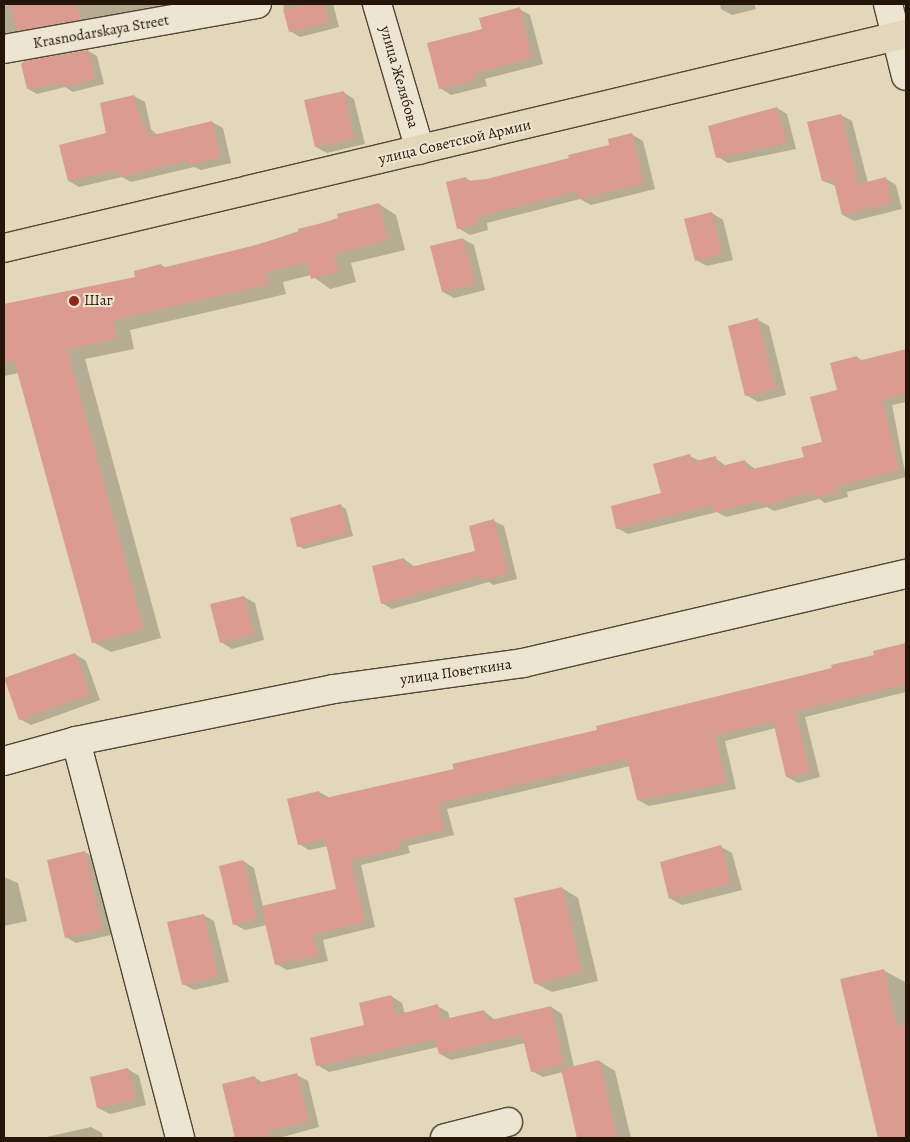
<!DOCTYPE html>
<meta charset="utf-8">
<style>
body{margin:0}
#map{position:relative;width:910px;height:1142px;overflow:hidden;background:#e2d7b8;font-family:Alegreya,serif}
div>[style]{position:absolute}
.shadow>*{inset:0;background:#0003}
.building>*{inset:0;background:#db9b8f}
.roads{filter:drop-shadow(1px 0 #544534) drop-shadow(-1px 0 #544534) drop-shadow(0 1px #544534) drop-shadow(0 -1px #544534)}
.minor>*{height:28px;margin:-14px;padding:0 14px;transform-origin:14px;border-radius:14px;background:#ece5d1}
.tertiary>*{height:28px;margin:-14px;padding:0 14px;transform-origin:14px;border-radius:14px;background:#ece5d1}
.primary>*{height:28px;margin:-14px;padding:0 14px;transform-origin:14px;border-radius:14px;background:#e2d7b8}
.dots>*{width:14px;height:14px;translate:-50% -50%;box-sizing:border-box;border:2px solid #ece5d1;border-radius:50%}
span{translate:-50% -50%;white-space:nowrap;text-align:center;line-height:1.15;-webkit-text-stroke:4px #ece5d1;paint-order:stroke}
.street-label{font-size:15px;color:#251408}
.poi-label{font-size:15px;color:#251408}
.left{translate:0 -50%;text-align:left}
.frame{position:absolute;inset:0;border:5px solid #251408;pointer-events:none}
</style>
<div id="map">
<div class="shadow">
<div style="clip-path:polygon(14px 4px,196px 4px,4px 43px,4px 6px)"></div>
<div style="clip-path:polygon(283px 4px,333px 4px,339px 27px,300px 37px,290px 31px)"></div>
<div style="clip-path:polygon(720px 4px,754px 4px,756px 9px,732px 15px,721px 9px)"></div>
<div style="clip-path:polygon(519px 9px,530px 15px,543px 64px,485px 79px,487px 86px,451px 95px,440px 88px,483px 30px)"></div>
<div style="clip-path:polygon(88px 51px,97px 56px,104px 84px,73px 92px,65px 87px,37px 94px,28px 89px)"></div>
<div style="clip-path:polygon(343px 92px,354px 99px,365px 144px,327px 153px,316px 147px)"></div>
<div style="clip-path:polygon(134px 96px,145px 102px,151px 129px,157px 135px,212px 122px,223px 128px,231px 163px,201px 170px,194px 167px,131px 182px,122px 177px,79px 187px,69px 181px,108px 134px)"></div>
<div style="clip-path:polygon(777px 108px,787px 114px,796px 149px,728px 163px,718px 157px,710px 126px)"></div>
<div style="clip-path:polygon(841px 115px,852px 121px,868px 183px,885px 178px,896px 185px,902px 209px,854px 221px,843px 215px,836px 186px,823px 181px)"></div>
<div style="clip-path:polygon(631px 134px,643px 141px,655px 189px,591px 205px,580px 199px,487px 223px,488px 230px,470px 235px,458px 228px,466px 178px,472px 182px,487px 180px,570px 159px,611px 146px)"></div>
<div style="clip-path:polygon(379px 204px,396px 215px,405px 250px,351px 263px,356px 282px,330px 289px,311px 275px,283px 282px,286px 294px,130px 330px,134px 349px,85px 359px,161px 638px,111px 652px,93px 642px,19px 373px,4px 376px,4px 306px,137px 278px,161px 265px,167px 268px,252px 247px)"></div>
<div style="clip-path:polygon(712px 213px,723px 220px,733px 260px,707px 266px,696px 260px)"></div>
<div style="clip-path:polygon(463px 239px,474px 245px,485px 290px,454px 298px,443px 292px)"></div>
<div style="clip-path:polygon(758px 320px,769px 326px,786px 395px,758px 402px,746px 395px)"></div>
<div style="clip-path:polygon(906px 351px,906px 402px,892px 405px,906px 477px,847px 492px,848px 497px,825px 503px,819px 499px,774px 511px,767px 507px,726px 517px,717px 512px,628px 534px,617px 528px,662px 494px,690px 456px,700px 461px,715px 458px,726px 466px,745px 461px,756px 470px,805px 458px,823px 442px,839px 391px,857px 357px,863px 361px)"></div>
<div style="clip-path:polygon(341px 506px,346px 509px,353px 536px,304px 549px,298px 546px)"></div>
<div style="clip-path:polygon(494px 521px,504px 526px,517px 579px,493px 585px,489px 582px,392px 609px,382px 603px,404px 559px,415px 567px,476px 551px)"></div>
<div style="clip-path:polygon(244px 597px,255px 603px,264px 640px,232px 649px,221px 642px)"></div>
<div style="clip-path:polygon(906px 644px,906px 692px,805px 717px,820px 777px,798px 783px,787px 777px,776px 728px,725px 741px,736px 789px,649px 806px,638px 800px,630px 766px,447px 809px,454px 835px,408px 846px,410px 853px,361px 865px,375px 927px,323px 940px,328px 961px,287px 970px,276px 964px,267px 925px,245px 930px,234px 924px,243px 861px,254px 868px,263px 907px,338px 890px,328px 846px,309px 850px,299px 844px,319px 792px,330px 798px,455px 770px,833px 668px,875px 656px,874px 652px)"></div>
<div style="clip-path:polygon(75px 654px,86px 661px,100px 700px,31px 725px,20px 719px)"></div>
<div style="clip-path:polygon(721px 847px,732px 853px,742px 890px,682px 905px,671px 899px,661px 863px)"></div>
<div style="clip-path:polygon(85px 852px,94px 858px,111px 935px,76px 943px,66px 937px)"></div>
<div style="clip-path:polygon(4px 877px,18px 883px,27px 921px,4px 926px)"></div>
<div style="clip-path:polygon(562px 888px,578px 898px,598px 981px,552px 992px,535px 983px)"></div>
<div style="clip-path:polygon(203px 915px,214px 921px,229px 982px,194px 990px,183px 984px)"></div>
<div style="clip-path:polygon(883px 970px,905px 982px,906px 989px,906px 1138px,879px 1138px,842px 980px)"></div>
<div style="clip-path:polygon(391px 996px,402px 1003px,405px 1014px,437px 1006px,448px 1012px,450px 1019px,484px 1011px,496px 1021px,551px 1007px,562px 1014px,574px 1067px,599px 1061px,615px 1071px,631px 1138px,578px 1138px,563px 1072px,543px 1077px,532px 1071px,525px 1043px,451px 1060px,440px 1054px,438px 1047px,329px 1072px,317px 1065px,366px 1026px)"></div>
<div style="clip-path:polygon(128px 1069px,139px 1076px,146px 1105px,110px 1114px,98px 1108px,92px 1078px)"></div>
<div style="clip-path:polygon(297px 1075px,308px 1081px,319px 1127px,279px 1138px,236px 1138px,224px 1085px,255px 1078px,264px 1083px)"></div>
<div style="clip-path:polygon(91px 1127px,102px 1133px,103px 1138px,42px 1138px)"></div>
</div>
<div class="building">
<div style="clip-path:polygon(10px 4px,77px 4px,81px 19px,17px 31px)"></div>
<div style="clip-path:polygon(307px 4px,325px 4px,330px 22px,289px 32px,283px 9px)"></div>
<div style="clip-path:polygon(520px 7px,532px 58px,474px 73px,476px 80px,439px 89px,427px 43px,482px 29px,479px 18px)"></div>
<div style="clip-path:polygon(88px 50px,95px 79px,62px 87px,61px 82px,27px 89px,21px 64px,24px 61px)"></div>
<div style="clip-path:polygon(344px 91px,354px 138px,315px 147px,304px 100px)"></div>
<div style="clip-path:polygon(134px 95px,142px 125px,146px 125px,149px 136px,212px 121px,221px 157px,189px 165px,188px 160px,119px 177px,118px 170px,68px 181px,59px 145px,106px 133px,100px 103px)"></div>
<div style="clip-path:polygon(777px 107px,787px 143px,716px 158px,708px 126px)"></div>
<div style="clip-path:polygon(841px 114px,859px 184px,886px 177px,892px 203px,842px 215px,833px 179px,822px 181px,807px 122px)"></div>
<div style="clip-path:polygon(632px 133px,644px 183px,579px 199px,577px 191px,476px 217px,478px 224px,457px 229px,446px 182px,466px 177px,467px 181px,487px 179px,569px 158px,568px 155px,609px 145px,608px 139px)"></div>
<div style="clip-path:polygon(379px 203px,388px 240px,334px 254px,338px 272px,311px 279px,307px 262px,266px 272px,269px 284px,113px 320px,117px 339px,67px 349px,144px 629px,92px 643px,14px 360px,4px 362px,4px 304px,135px 277px,134px 271px,161px 264px,162px 268px,252px 246px,299px 232px,298px 229px,338px 219px,337px 214px)"></div>
<div style="clip-path:polygon(712px 212px,722px 254px,695px 261px,684px 219px)"></div>
<div style="clip-path:polygon(463px 238px,475px 284px,442px 292px,430px 246px)"></div>
<div style="clip-path:polygon(758px 318px,775px 389px,745px 396px,728px 326px)"></div>
<div style="clip-path:polygon(906px 349px,906px 393px,882px 400px,899px 470px,837px 486px,838px 492px,814px 498px,812px 492px,763px 506px,761px 500px,714px 512px,712px 505px,616px 529px,611px 506px,661px 493px,653px 464px,690px 454px,692px 462px,716px 456px,718px 467px,745px 460px,748px 470px,804px 457px,801px 447px,822px 442px,810px 397px,837px 390px,830px 363px,857px 356px,858px 361px)"></div>
<div style="clip-path:polygon(341px 504px,348px 533px,297px 547px,290px 518px)"></div>
<div style="clip-path:polygon(494px 519px,508px 573px,482px 580px,481px 576px,381px 604px,372px 566px,404px 558px,407px 568px,475px 551px,469px 526px)"></div>
<div style="clip-path:polygon(244px 596px,254px 634px,220px 643px,210px 604px)"></div>
<div style="clip-path:polygon(906px 643px,906px 684px,795px 711px,810px 772px,786px 777px,773px 721px,715px 735px,726px 783px,637px 800px,627px 759px,438px 803px,444px 830px,398px 841px,400px 848px,351px 860px,365px 922px,313px 934px,318px 955px,275px 965px,261px 906px,336px 889px,325px 839px,298px 845px,287px 799px,319px 791px,321px 799px,454px 769px,452px 764px,597px 730px,596px 726px,832px 668px,831px 665px,874px 655px,873px 651px)"></div>
<div style="clip-path:polygon(75px 653px,90px 694px,19px 720px,4px 678px)"></div>
<div style="clip-path:polygon(721px 845px,731px 883px,669px 899px,660px 862px)"></div>
<div style="clip-path:polygon(85px 851px,102px 929px,65px 938px,47px 860px)"></div>
<div style="clip-path:polygon(243px 860px,257px 919px,233px 925px,219px 866px)"></div>
<div style="clip-path:polygon(562px 887px,582px 972px,534px 984px,514px 898px)"></div>
<div style="clip-path:polygon(204px 914px,218px 976px,182px 985px,167px 922px)"></div>
<div style="clip-path:polygon(884px 969px,897px 1026px,906px 1024px,906px 1138px,878px 1138px,840px 979px)"></div>
<div style="clip-path:polygon(391px 995px,396px 1015px,438px 1004px,441px 1020px,484px 1010px,487px 1021px,551px 1006px,564px 1064px,531px 1072px,522px 1035px,439px 1054px,435px 1039px,316px 1066px,310px 1038px,364px 1025px,359px 1003px)"></div>
<div style="clip-path:polygon(599px 1060px,617px 1138px,577px 1138px,561px 1069px)"></div>
<div style="clip-path:polygon(128px 1068px,136px 1099px,97px 1108px,90px 1077px)"></div>
<div style="clip-path:polygon(297px 1073px,309px 1121px,268px 1131px,270px 1138px,235px 1138px,222px 1084px,255px 1076px,257px 1083px)"></div>
</div>
<div class="roads">
<div class="minor">
<div style="left:377px;top:4px;width:152px;rotate:73.6deg"></div>
<div style="left:888px;top:4px;width:74px;rotate:76deg"></div>
<div style="left:76px;top:741px;width:410px;rotate:75.3deg"></div>
<div style="left:4px;top:761px;width:75px;rotate:-15.5deg"></div>
<div style="left:76px;top:741px;width:263px;rotate:-11.4deg"></div>
<div style="left:334px;top:689px;width:191px;rotate:-7.8deg"></div>
<div style="left:523px;top:663px;width:393px;rotate:-13.1deg"></div>
<div style="left:445px;top:1138px;width:65px;rotate:-14.3deg"></div>
</div>
<div class="tertiary">
<div style="left:4px;top:49px;width:257px;rotate:-10.1deg"></div>
</div>
<div class="primary">
<div style="left:4px;top:248px;width:927px;rotate:-13.35deg"></div>
</div>
</div>
<div class="dots">
<div style="left:74px;top:301px;background:#8f2418"></div>
</div>
<div class="street-label">
<span style="left:101px;top:32px;rotate:-10deg">Krasnodarskaya Street</span>
<span style="left:399px;top:77px;rotate:74deg">улица Желябова</span>
<span style="left:455px;top:142px;rotate:-13deg">улица Советской Армии</span>
<span style="left:456px;top:672px;rotate:-8deg">улица Поветкина</span>
</div>
<div class="poi-label">
<span class="left" style="left:84px;top:301px">Шаг</span>
</div>
<div class="frame"></div>
</div>
